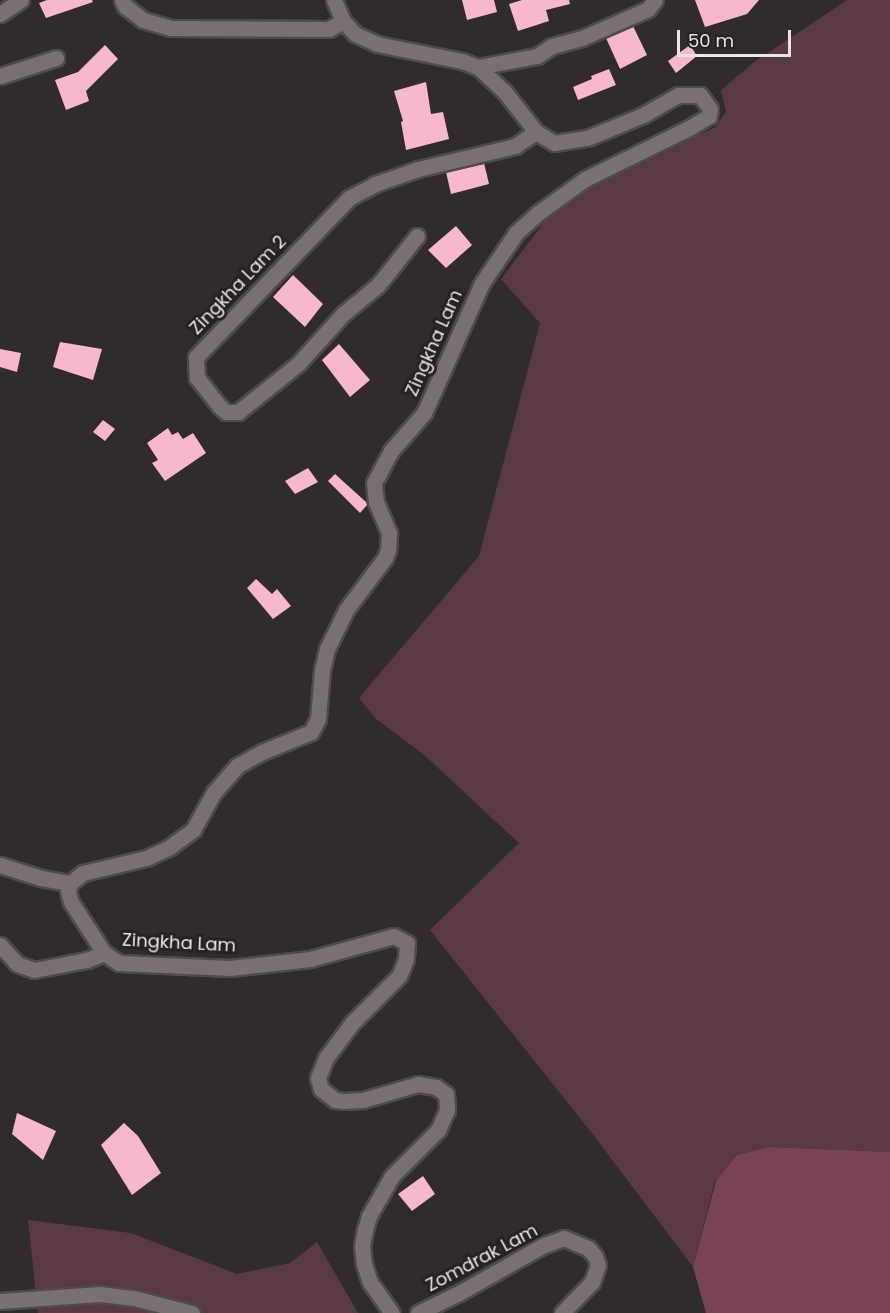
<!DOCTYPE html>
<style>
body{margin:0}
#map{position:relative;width:890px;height:1313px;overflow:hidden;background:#312b2d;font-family:Poppins,sans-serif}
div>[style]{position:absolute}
.green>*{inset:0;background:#5a3844}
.forest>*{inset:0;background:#794356}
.building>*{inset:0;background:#f8b8cc}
.roads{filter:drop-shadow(2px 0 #4f4a4b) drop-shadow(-2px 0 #4f4a4b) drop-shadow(0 2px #4f4a4b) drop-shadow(0 -2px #4f4a4b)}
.minor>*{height:15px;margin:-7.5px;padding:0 7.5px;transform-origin:7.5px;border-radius:7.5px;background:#787073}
span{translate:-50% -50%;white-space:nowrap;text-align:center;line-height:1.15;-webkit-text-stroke:6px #272123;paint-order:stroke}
.street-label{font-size:18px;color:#e9e5e6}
.scale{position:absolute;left:677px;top:30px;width:114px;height:27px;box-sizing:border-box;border:3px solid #e9e5e6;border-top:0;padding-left:8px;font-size:18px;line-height:21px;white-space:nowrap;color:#e9e5e6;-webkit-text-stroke:4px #272123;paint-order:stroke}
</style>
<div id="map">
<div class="green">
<div style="clip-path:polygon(847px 0,890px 0,890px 1152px,770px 1147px,715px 1181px,693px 1267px,591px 1132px,430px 930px,519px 843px,423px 754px,375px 718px,359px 698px,479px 556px,540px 323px,501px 279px,548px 217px,611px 173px,714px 128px,726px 112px,721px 90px,754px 62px)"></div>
<div style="clip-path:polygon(28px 1220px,131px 1233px,237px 1274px,290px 1263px,317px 1242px,358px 1313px,38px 1313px)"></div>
</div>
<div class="forest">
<div style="clip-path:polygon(770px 1147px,890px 1152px,890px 1313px,706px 1313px,693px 1267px,716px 1181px,737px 1155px)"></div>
</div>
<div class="building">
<div style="clip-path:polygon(47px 0,92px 0,93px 2px,46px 18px,39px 3px)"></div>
<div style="clip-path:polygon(462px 0,494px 0,497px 12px,467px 20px)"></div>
<div style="clip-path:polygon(522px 0,569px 0,570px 4px,546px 10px,549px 21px,518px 31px,509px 4px)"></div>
<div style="clip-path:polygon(695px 0,759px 0,747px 14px,705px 27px)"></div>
<div style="clip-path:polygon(633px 26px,647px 55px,620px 69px,606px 38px)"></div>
<div style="clip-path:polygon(105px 45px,118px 59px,86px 91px,89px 101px,66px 110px,55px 80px,78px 72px)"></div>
<div style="clip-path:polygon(690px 45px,697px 56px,676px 73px,668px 61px)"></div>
<div style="clip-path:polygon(609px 69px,616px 85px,578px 100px,573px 87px,592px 79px,591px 76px)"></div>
<div style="clip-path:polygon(426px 82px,431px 114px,443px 112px,449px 139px,406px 150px,401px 122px,403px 121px,394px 91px)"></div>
<div style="clip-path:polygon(484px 163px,489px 184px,451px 194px,446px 172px)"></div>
<div style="clip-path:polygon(456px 226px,472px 245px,446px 268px,428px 250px)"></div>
<div style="clip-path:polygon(293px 275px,323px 304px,305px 327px,273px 297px)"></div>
<div style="clip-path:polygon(60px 342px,102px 349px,93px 380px,53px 367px)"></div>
<div style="clip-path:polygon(339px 344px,370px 380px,350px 397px,322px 360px)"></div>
<div style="clip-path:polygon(0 349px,21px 353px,17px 372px,0 367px)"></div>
<div style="clip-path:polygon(103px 420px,115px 429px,105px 441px,93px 432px)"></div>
<div style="clip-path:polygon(168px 428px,172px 435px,178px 432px,183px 439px,193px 433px,206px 453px,165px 481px,152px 463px,158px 460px,147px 443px)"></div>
<div style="clip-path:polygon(308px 468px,318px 482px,295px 494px,285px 481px)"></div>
<div style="clip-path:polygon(335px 474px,366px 502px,367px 505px,360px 513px,328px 481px)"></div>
<div style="clip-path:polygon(256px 579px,272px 594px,277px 589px,291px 606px,273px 619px,247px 588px)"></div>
<div style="clip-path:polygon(17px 1113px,56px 1131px,43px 1160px,12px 1134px)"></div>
<div style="clip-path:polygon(124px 1123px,138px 1136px,161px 1173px,132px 1195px,101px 1145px)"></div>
<div style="clip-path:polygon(423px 1176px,435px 1194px,412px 1211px,398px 1194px)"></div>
</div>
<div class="roads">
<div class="minor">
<div style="left:122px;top:0;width:7px;rotate:63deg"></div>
<div style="left:125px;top:6px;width:23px;rotate:38deg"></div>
<div style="left:143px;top:20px;width:29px;rotate:16deg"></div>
<div style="left:171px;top:28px;width:158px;rotate:0.4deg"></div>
<div style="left:329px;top:29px;width:16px;rotate:-30deg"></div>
<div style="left:334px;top:0;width:23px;rotate:67deg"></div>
<div style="left:343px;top:21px;width:18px;rotate:47deg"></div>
<div style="left:355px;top:34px;width:24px;rotate:24deg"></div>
<div style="left:377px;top:44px;width:87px;rotate:11.3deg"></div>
<div style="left:462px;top:61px;width:17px;rotate:21deg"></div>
<div style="left:478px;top:67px;width:35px;rotate:43deg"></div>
<div style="left:504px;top:91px;width:52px;rotate:52deg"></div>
<div style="left:536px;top:132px;width:21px;rotate:31deg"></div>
<div style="left:554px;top:143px;width:33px;rotate:-9deg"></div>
<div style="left:587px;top:138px;width:61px;rotate:-22.3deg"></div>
<div style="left:643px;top:115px;width:40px;rotate:-29.7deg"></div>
<div style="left:678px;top:95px;width:22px"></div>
<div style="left:700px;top:95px;width:17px;rotate:54deg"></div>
<div style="left:710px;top:109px;width:7px;rotate:98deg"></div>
<div style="left:709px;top:116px;width:21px;rotate:149deg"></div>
<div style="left:691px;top:127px;width:118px;rotate:153.9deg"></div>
<div style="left:585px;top:179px;width:58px;rotate:144.1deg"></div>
<div style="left:538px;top:213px;width:30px;rotate:138deg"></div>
<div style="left:516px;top:233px;width:60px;rotate:124.2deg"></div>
<div style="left:482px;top:283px;width:142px;rotate:114deg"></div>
<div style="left:424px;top:413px;width:50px;rotate:131deg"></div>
<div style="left:391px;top:451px;width:36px;rotate:118deg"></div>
<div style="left:374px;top:483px;width:19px;rotate:84deg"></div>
<div style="left:376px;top:502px;width:34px;rotate:67deg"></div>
<div style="left:389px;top:533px;width:17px;rotate:93deg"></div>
<div style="left:388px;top:550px;width:9px;rotate:111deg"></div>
<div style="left:385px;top:558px;width:65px;rotate:126.9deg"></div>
<div style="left:346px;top:610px;width:43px;rotate:116deg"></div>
<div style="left:327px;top:649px;width:22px;rotate:103deg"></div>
<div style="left:322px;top:670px;width:49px;rotate:94.7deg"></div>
<div style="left:318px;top:719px;width:15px;rotate:118deg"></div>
<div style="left:311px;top:732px;width:53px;rotate:157.8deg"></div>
<div style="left:262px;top:752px;width:29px;rotate:151deg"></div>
<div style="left:237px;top:766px;width:35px;rotate:131deg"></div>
<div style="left:214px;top:792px;width:43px;rotate:118.9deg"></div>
<div style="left:193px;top:830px;width:29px;rotate:144deg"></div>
<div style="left:170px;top:847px;width:26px;rotate:155deg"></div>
<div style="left:146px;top:858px;width:65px;rotate:166.6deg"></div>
<div style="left:83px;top:873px;width:16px;rotate:142deg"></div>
<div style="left:70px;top:883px;width:8px;rotate:104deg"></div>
<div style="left:68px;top:891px;width:11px;rotate:75deg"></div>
<div style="left:71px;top:902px;width:61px;rotate:57.1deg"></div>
<div style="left:104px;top:953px;width:18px;rotate:34deg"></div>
<div style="left:119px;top:963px;width:111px;rotate:2.6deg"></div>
<div style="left:230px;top:968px;width:81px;rotate:-6.4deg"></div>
<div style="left:310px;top:959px;width:87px;rotate:-15.3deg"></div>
<div style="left:394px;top:936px;width:15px;rotate:28deg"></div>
<div style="left:407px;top:943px;width:16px;rotate:94deg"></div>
<div style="left:406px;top:959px;width:18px;rotate:112deg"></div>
<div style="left:399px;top:976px;width:66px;rotate:135deg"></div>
<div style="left:352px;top:1023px;width:44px;rotate:126.6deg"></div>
<div style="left:326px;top:1058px;width:22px;rotate:112deg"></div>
<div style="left:318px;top:1078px;width:11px;rotate:75deg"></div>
<div style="left:321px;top:1089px;width:18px;rotate:38deg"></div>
<div style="left:335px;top:1100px;width:9px;rotate:6deg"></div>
<div style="left:344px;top:1101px;width:19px;rotate:-3deg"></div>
<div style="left:363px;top:1100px;width:57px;rotate:-16.2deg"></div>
<div style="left:418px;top:1084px;width:18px;rotate:9deg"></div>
<div style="left:436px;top:1087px;width:12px;rotate:35deg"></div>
<div style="left:446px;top:1094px;width:16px;rotate:86deg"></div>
<div style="left:447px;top:1110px;width:22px;rotate:114deg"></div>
<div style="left:438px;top:1130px;width:65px;rotate:135deg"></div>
<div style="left:392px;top:1176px;width:46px;rotate:119.9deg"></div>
<div style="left:369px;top:1216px;width:15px;rotate:106deg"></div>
<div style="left:365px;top:1230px;width:16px;rotate:101deg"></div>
<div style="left:362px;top:1246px;width:18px;rotate:84deg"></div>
<div style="left:364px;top:1264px;width:19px;rotate:72deg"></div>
<div style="left:370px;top:1282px;width:38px;rotate:55deg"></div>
<div style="left:0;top:14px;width:25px;rotate:-34deg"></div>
<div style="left:478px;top:67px;width:60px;rotate:-10.6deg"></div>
<div style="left:537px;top:56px;width:18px;rotate:-34deg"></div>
<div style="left:552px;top:46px;width:31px;rotate:-15deg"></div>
<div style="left:582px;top:38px;width:72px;rotate:-23.7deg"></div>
<div style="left:648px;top:9px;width:11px;rotate:-52deg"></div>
<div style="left:0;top:76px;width:59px;rotate:-17.8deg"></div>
<div style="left:417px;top:236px;width:63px;rotate:128.5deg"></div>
<div style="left:378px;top:285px;width:45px;rotate:140.4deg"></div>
<div style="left:343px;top:314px;width:67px;rotate:132deg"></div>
<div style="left:298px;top:364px;width:77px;rotate:141.3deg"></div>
<div style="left:238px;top:412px;width:12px;rotate:180deg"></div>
<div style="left:226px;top:412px;width:8px;rotate:-140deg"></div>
<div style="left:220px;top:407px;width:37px;rotate:-128deg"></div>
<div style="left:197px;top:378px;width:21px;rotate:-93deg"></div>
<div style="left:196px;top:357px;width:221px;rotate:-46.1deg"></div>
<div style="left:349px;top:198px;width:30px;rotate:-28deg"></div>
<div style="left:375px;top:184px;width:46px;rotate:-19.2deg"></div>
<div style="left:418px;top:169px;width:100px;rotate:-13.3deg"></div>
<div style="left:515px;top:146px;width:25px;rotate:-34deg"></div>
<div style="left:0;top:865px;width:43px;rotate:17.6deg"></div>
<div style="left:41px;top:878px;width:29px;rotate:10deg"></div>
<div style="left:0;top:945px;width:25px;rotate:48deg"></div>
<div style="left:17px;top:964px;width:18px;rotate:19deg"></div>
<div style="left:34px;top:970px;width:54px;rotate:-10.7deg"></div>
<div style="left:87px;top:960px;width:18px;rotate:-22deg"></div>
<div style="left:0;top:1301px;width:100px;rotate:-4deg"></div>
<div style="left:100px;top:1294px;width:34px;rotate:7deg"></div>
<div style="left:134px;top:1298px;width:60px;rotate:14.5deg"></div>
<div style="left:418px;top:1313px;width:46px;rotate:-26deg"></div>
<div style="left:459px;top:1293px;width:98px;rotate:-29.5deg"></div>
<div style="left:544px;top:1245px;width:21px;rotate:-19deg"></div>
<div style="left:564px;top:1238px;width:26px;rotate:23deg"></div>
<div style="left:588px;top:1248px;width:11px;rotate:49deg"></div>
<div style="left:595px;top:1256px;width:9px;rotate:72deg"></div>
<div style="left:598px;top:1265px;width:18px;rotate:109deg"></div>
<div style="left:592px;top:1282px;width:43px;rotate:134.1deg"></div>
</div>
</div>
<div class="street-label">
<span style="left:238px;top:285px;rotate:-46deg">Zingkha Lam 2</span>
<span style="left:434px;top:343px;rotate:-66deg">Zingkha Lam</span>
<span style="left:179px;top:943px;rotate:3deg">Zingkha Lam</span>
<span style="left:482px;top:1258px;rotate:-28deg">Zomdrak Lam</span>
</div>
<div class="scale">50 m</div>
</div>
